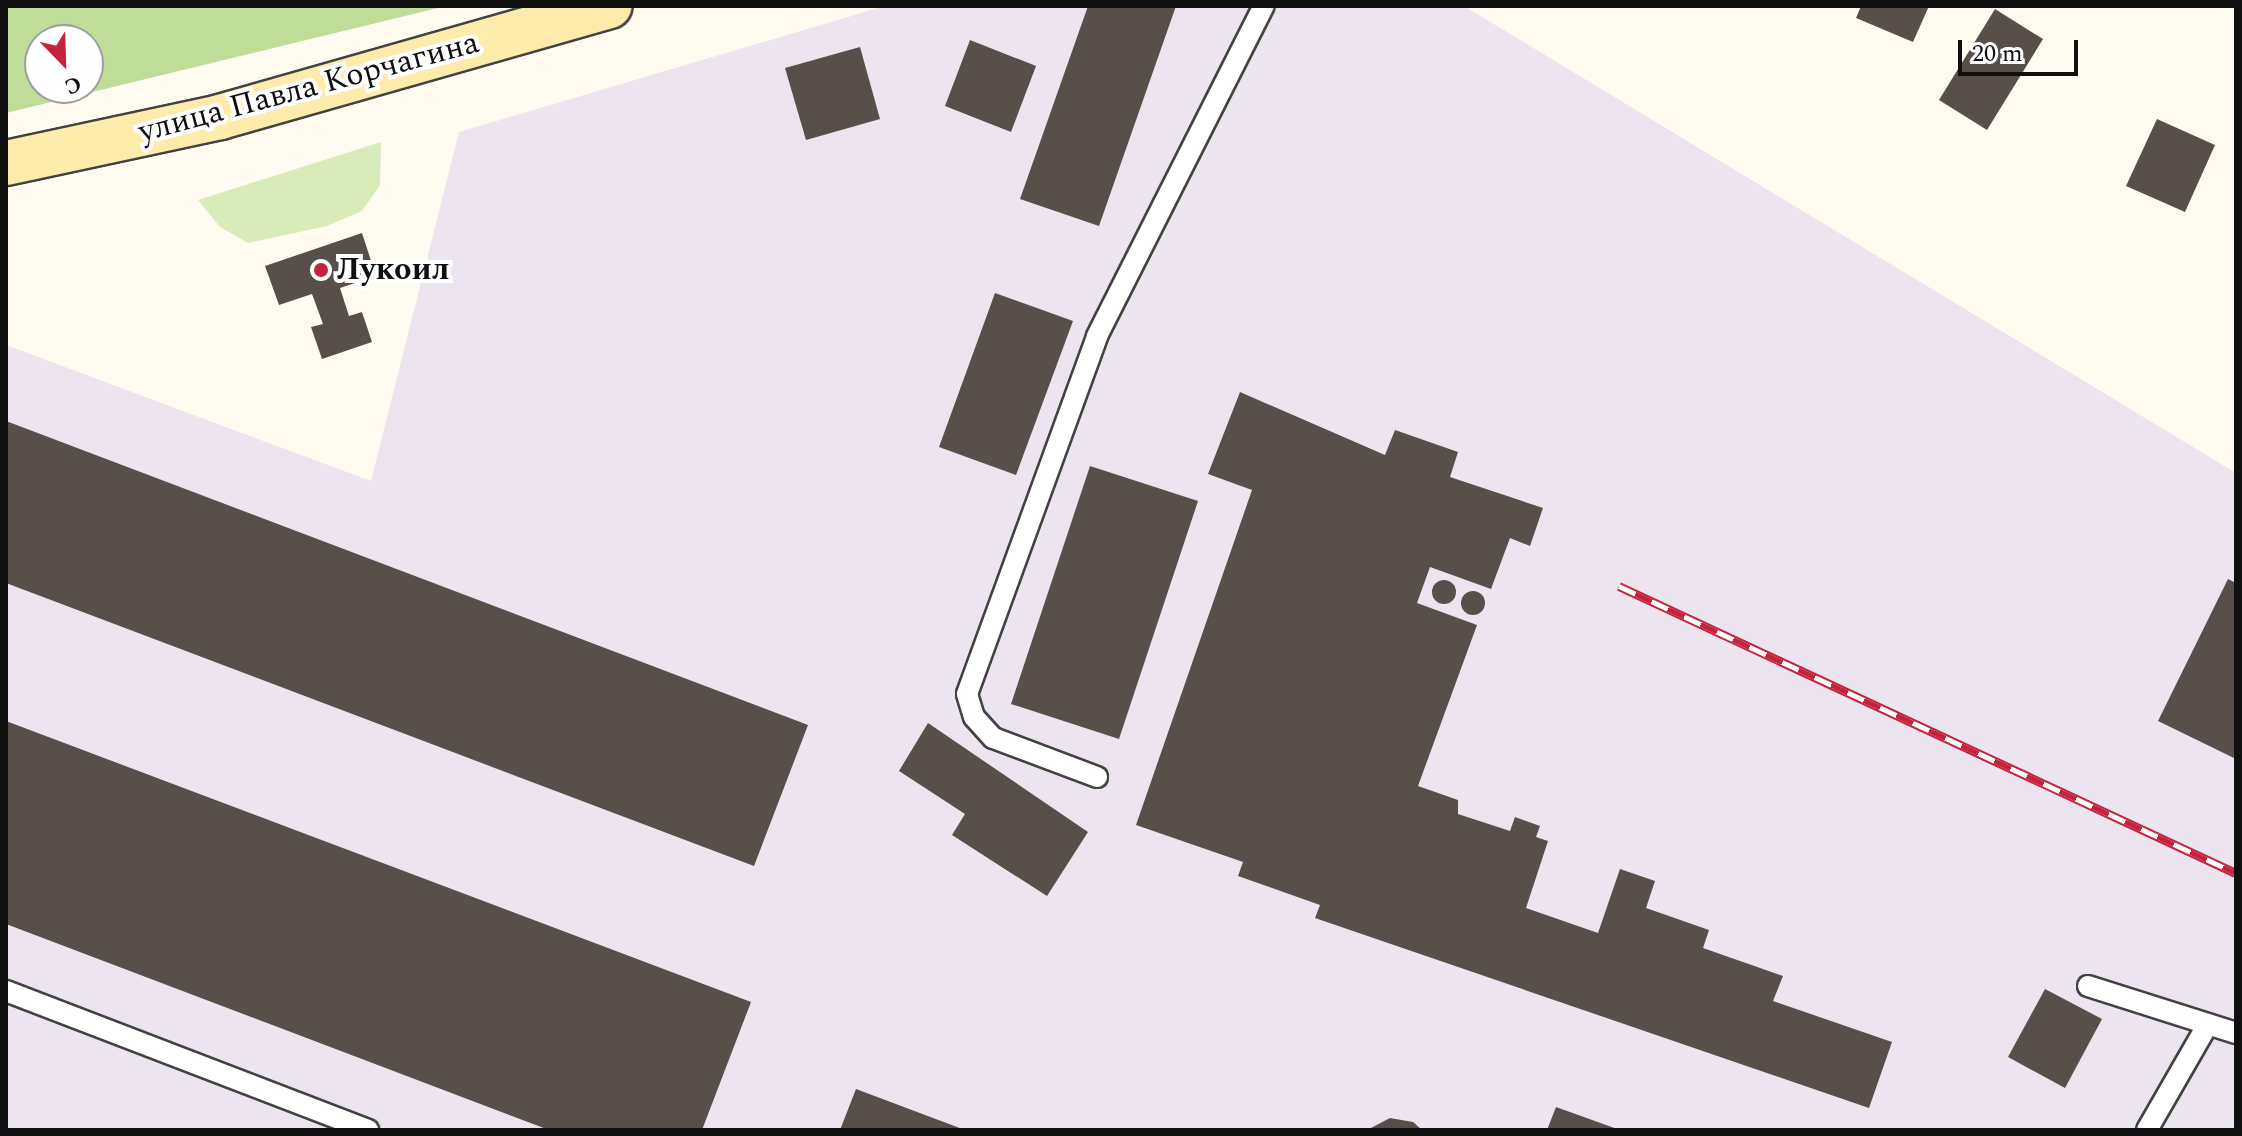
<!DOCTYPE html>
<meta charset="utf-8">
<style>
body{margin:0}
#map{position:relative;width:2242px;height:1136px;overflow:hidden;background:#fffbf1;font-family:Spectral,serif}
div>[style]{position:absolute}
.industrial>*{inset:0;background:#ece4ee}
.green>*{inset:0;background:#d9ebb9}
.forest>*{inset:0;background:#bfdc98}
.building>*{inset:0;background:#584f4b}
.round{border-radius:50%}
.roads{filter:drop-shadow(2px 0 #424242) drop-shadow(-2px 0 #424242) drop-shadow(0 2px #424242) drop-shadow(0 -2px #424242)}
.lane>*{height:20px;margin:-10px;padding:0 10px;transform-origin:10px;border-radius:10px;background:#fff}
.secondary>*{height:44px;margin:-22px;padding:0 22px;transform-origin:22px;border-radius:22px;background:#ffecac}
.rail>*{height:9px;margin-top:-4.5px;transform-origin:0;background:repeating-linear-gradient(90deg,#fff 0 18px,#c4223d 0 36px);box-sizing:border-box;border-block:2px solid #c4223d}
.dots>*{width:22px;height:22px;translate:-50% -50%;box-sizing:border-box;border:4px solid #fff;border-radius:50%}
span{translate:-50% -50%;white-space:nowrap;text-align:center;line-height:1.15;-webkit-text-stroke:8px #fff;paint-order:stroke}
.street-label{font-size:32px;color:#0f0f0f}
.poi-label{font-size:32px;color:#0f0f0f;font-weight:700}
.left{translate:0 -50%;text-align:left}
.frame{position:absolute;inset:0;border:8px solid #0f0f0f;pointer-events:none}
.north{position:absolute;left:24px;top:24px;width:80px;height:80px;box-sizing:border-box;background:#fff;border:2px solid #9f9f9f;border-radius:50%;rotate:157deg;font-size:22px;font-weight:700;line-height:32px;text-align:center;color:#0f0f0f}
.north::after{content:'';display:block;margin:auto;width:28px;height:36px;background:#c4223d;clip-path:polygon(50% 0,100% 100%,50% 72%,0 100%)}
.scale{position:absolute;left:1958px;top:40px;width:120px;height:36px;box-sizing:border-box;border:4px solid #0f0f0f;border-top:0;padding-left:10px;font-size:24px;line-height:28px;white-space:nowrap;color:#0f0f0f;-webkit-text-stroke:6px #fff;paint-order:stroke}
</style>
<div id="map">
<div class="industrial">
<div style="clip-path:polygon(885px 6px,1464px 6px,2236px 473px,2236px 1130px,6px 1130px,6px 345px,371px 481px,459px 132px)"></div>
</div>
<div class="green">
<div style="clip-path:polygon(381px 142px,380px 185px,362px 211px,327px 226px,248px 243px,220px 227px,198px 200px)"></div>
</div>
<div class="forest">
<div style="clip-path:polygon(evenodd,6px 6px,446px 6px,6px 113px,6px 6px,40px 40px,88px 40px,88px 88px,40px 88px,40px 40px)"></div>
</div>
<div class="building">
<div style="clip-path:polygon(1088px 6px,1176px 6px,1099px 226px,1020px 199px)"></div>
<div style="clip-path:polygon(1861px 6px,1929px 6px,1913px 42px,1856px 18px)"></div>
<div style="clip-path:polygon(1995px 9px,2043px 39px,1987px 130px,1939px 100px)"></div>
<div style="clip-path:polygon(970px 40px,1036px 66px,1011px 132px,945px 106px)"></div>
<div style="clip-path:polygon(860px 47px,880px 119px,806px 140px,785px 68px)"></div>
<div style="clip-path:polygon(2157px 119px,2215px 145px,2185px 212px,2126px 186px)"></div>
<div style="clip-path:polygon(362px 233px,376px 276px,340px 288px,349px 316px,362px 312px,372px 342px,322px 359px,311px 327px,323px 324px,312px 294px,279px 305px,265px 266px)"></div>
<div style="clip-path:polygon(995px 293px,1073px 321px,1016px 475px,939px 447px)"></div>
<div style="clip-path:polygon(1240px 392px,1385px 455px,1395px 430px,1458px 452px,1450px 477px,1543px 508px,1530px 546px,1510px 538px,1491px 589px,1430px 567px,1417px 603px,1477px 625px,1418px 786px,1458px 800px,1458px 814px,1510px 831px,1515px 817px,1540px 826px,1536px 837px,1548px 841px,1526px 908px,1598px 933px,1620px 869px,1655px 881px,1646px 908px,1709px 930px,1703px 948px,1783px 976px,1773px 1001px,1892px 1042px,1869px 1108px,1315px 918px,1320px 905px,1238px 876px,1243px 862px,1136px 825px,1252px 490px,1208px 474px)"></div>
<div style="clip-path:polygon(6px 421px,808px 725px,754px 866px,6px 583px)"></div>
<div style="clip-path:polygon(1090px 466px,1198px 501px,1119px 739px,1011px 704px)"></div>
<div style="clip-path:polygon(2228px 579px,2236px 583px,2236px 759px,2158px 721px)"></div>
<div class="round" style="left:1432px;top:580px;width:24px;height:24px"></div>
<div class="round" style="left:1461px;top:591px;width:24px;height:24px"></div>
<div style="clip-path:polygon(6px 721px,751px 1002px,702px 1130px,549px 1130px,6px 924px)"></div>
<div style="clip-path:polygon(928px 723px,1088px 832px,1047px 896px,952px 835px,965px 814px,899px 771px)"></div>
<div style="clip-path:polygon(2045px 989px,2102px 1019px,2065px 1088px,2008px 1057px)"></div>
<div style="clip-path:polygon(856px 1089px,965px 1130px,840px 1130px)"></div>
<div style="clip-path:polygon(1556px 1107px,1620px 1130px,1547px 1130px)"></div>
<div style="clip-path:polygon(1390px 1118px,1413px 1122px,1422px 1130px,1367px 1130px)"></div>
</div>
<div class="roads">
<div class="lane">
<div style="left:1097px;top:777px;width:111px;rotate:-159.4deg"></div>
<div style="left:993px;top:738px;width:28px;rotate:-132deg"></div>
<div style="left:974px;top:717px;width:24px;rotate:-107deg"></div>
<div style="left:967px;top:694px;width:381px;rotate:-70deg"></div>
<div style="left:1097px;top:336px;width:370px;rotate:-63.2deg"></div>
<div style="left:2088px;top:986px;width:155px;rotate:17.6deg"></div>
<div style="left:6px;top:991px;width:388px;rotate:21deg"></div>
<div style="left:2147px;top:1130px;width:122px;rotate:-60.1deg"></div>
</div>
<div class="secondary">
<div style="left:6px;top:163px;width:219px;rotate:-12.1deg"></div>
<div style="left:220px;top:117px;width:405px;rotate:-15.9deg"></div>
</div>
</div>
<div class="rail">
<div style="left:1619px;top:586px;width:680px;rotate:24.95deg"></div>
</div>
<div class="dots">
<div style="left:321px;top:270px;background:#c4223d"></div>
</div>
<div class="street-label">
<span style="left:309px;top:88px;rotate:-15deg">улица Павла Корчагина</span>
</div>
<div class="poi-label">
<span class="left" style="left:337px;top:270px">Лукоил</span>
</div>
<div class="frame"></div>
<div class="north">С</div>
<div class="scale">20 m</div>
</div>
